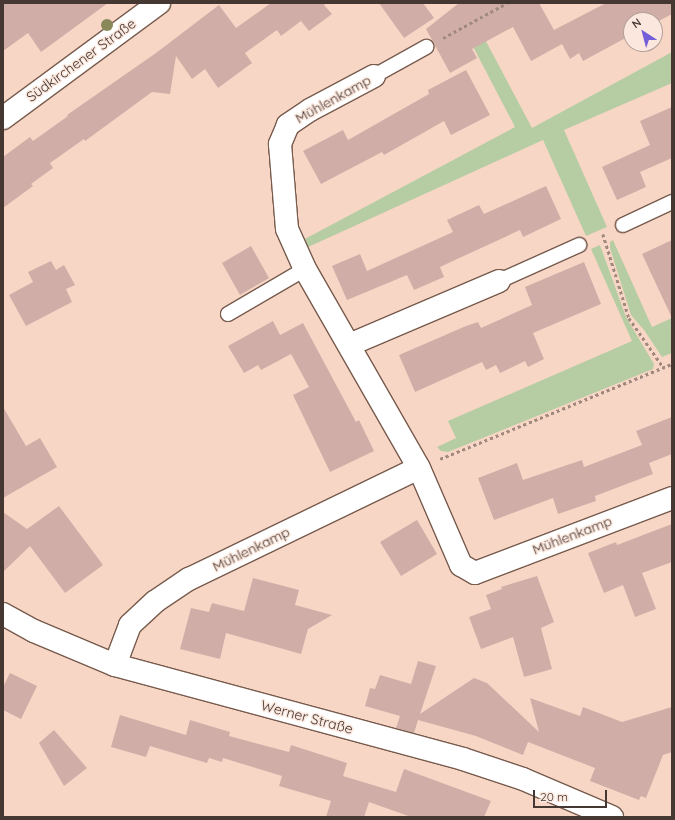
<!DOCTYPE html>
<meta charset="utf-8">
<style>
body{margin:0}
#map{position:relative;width:675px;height:820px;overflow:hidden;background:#f8d6c6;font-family:Quicksand,sans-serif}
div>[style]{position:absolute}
.green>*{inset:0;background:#b6cda3}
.building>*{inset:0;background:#d1ada7}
.path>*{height:2.5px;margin-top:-1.25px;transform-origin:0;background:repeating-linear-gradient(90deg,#a0887d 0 3px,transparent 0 6px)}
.roads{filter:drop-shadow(1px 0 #775b4d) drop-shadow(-1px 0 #775b4d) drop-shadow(0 1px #775b4d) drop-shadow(0 -1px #775b4d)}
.lane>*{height:14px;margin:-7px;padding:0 7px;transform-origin:7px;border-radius:7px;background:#fff}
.street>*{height:22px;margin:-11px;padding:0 11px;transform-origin:11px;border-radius:11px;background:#fff}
.secondary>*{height:22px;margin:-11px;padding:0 11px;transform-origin:11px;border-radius:11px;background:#fff}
.trees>*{width:12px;height:12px;margin:-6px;border-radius:50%;background:#888859}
span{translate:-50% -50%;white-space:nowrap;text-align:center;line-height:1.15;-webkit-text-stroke:3px #fbe7dd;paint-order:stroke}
.street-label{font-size:14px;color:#453832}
.frame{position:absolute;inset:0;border:4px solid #453832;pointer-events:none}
.north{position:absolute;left:623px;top:12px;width:40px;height:40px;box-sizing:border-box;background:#fbe7dd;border:1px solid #b2a199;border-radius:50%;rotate:324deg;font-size:11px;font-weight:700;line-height:16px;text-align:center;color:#453832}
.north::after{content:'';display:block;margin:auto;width:14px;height:18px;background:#735fd9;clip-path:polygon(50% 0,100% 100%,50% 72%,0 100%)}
.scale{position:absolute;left:533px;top:790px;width:74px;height:18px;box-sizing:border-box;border:2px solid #453832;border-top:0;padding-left:5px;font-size:12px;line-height:14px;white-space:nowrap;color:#453832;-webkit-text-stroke:3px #fbe7dd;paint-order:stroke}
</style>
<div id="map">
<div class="green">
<div style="clip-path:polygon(480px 30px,532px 128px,672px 52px,672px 83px,564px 130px,607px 227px,586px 236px,543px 140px,306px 248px,301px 241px,515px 127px,468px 37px)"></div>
<div style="clip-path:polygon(613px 240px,652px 327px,672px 318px,672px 353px,662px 357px,644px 330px,631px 315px,610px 248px,610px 242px)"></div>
<div style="clip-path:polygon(600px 245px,626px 317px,654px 364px,653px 369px,448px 452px,441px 451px,437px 447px,456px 438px,448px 421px,632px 341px,591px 249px)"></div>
</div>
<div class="building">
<div style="clip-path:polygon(3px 3px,108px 3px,41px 52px,28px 33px,3px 51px)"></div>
<div style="clip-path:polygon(271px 3px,326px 3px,324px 5px,332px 14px,309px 31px,301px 21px,281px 36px,277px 30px,245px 53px,252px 63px,218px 88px,205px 69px,192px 79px,176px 56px,170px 94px,152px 92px,85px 141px,84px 139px,50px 163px,53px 168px,31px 184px,33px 186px,3px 208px,3px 157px,30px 137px,33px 141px,68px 116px,67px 115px,156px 53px,219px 5px,236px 28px)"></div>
<div style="clip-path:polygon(379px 3px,423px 3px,434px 18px,404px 38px)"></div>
<div style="clip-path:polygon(459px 3px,539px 3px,554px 30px,606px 3px,672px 3px,672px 14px,655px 23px,655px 20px,631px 20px,631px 35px,583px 61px,579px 53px,570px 59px,562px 44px,531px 61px,513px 27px,472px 49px,477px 58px,450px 73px,426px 29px)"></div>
<div style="clip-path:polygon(466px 70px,490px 115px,451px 135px,444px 121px,384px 155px,382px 152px,321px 184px,303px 151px,343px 130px,348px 140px,429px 94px,428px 90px)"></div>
<div style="clip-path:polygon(672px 107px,672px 158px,640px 172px,646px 187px,617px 200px,602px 167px,650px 145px,640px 121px)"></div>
<div style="clip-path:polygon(546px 186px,561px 219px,523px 237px,520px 230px,440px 267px,444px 277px,414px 290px,407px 275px,347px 300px,332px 266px,360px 254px,367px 271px,453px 232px,447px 220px,479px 205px,484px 214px)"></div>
<div style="clip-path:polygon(672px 240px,672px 318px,642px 254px)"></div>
<div style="clip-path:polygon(251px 246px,269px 278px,240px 295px,222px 263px)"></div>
<div style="clip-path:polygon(51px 261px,56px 270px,64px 265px,75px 285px,66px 289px,72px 302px,26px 326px,9px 295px,33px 282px,28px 272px)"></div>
<div style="clip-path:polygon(584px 262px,601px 304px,533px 333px,544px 359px,528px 367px,525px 361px,500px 373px,496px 365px,486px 370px,482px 362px,415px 392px,399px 355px,466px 326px,478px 322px,481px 328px,532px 305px,525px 287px)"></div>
<div style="clip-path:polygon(273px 321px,280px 335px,303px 323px,356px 422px,359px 420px,374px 451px,330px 472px,293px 395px,309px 387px,291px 354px,261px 370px,258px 365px,244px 373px,228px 346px)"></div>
<div style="clip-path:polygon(3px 407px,26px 446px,40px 438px,57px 467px,3px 498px)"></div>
<div style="clip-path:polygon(672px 417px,672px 454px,649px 463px,653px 474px,595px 496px,596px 501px,558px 514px,553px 498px,494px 520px,478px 478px,517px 463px,523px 480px,582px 460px,584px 467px,642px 445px,636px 431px)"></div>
<div style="clip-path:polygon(59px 506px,103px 565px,65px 593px,30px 546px,3px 572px,3px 512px,27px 529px)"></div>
<div style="clip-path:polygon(417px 520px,437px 554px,401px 576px,380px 542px)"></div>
<div style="clip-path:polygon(672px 524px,672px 562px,642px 573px,656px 609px,635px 617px,623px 585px,604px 593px,588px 553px,616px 542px,617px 545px)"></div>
<div style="clip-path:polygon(537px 576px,554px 622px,541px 628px,552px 669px,524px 677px,513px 637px,481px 649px,469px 617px,491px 609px,486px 595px,502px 589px,501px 587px)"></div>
<div style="clip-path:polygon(253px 578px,299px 590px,295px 605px,332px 615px,308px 629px,301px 654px,226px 633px,220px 659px,180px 649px,191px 608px,209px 612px,212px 603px,244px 611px)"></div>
<div style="clip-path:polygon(418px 661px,436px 666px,420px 714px,474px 678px,487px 683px,539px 732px,530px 698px,580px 716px,583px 707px,622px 722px,672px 707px,672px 752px,663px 755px,646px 798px,641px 796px,639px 800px,590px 781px,595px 768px,528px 742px,523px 755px,476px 736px,418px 720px,414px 733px,396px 728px,400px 716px,365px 706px,370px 688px,375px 689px,380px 675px,411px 684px)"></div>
<div style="clip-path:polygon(10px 673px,37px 686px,21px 719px,3px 710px,3px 687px)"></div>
<div style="clip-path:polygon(120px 715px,186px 735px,190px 720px,230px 732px,229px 736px,289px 752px,291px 745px,347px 763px,343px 776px,396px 792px,404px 769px,491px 801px,484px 817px,411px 817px,369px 802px,364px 817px,326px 817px,331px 801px,279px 786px,282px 776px,223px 758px,222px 762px,209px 758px,207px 763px,150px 746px,146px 757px,111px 747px)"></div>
<div style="clip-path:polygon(54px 730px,87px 768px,64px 786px,39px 743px)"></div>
</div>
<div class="path">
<div style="left:443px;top:38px;width:73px;rotate:-28.7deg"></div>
<div style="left:603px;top:234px;width:88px;rotate:72.8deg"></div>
<div style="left:629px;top:318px;width:60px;rotate:55.2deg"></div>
<div style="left:440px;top:459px;width:251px;rotate:-22.3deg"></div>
</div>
<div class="roads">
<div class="lane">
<div style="left:374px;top:76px;width:60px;rotate:-29.1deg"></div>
<div style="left:623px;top:225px;width:54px;rotate:-25.1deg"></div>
<div style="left:499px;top:281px;width:88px;rotate:-24.2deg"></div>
<div style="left:228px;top:314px;width:89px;rotate:-30.3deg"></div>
</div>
<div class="street">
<div style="left:374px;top:76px;width:72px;rotate:152deg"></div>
<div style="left:310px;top:110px;width:27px;rotate:146deg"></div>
<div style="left:288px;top:125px;width:21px;rotate:113deg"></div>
<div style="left:280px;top:144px;width:85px;rotate:85.3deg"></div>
<div style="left:287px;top:229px;width:44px;rotate:65.8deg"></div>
<div style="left:305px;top:269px;width:229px;rotate:60.2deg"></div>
<div style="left:419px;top:468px;width:106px;rotate:66.6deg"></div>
<div style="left:461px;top:565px;width:16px;rotate:30deg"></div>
<div style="left:475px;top:573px;width:211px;rotate:-20.8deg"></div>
<div style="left:349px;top:345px;width:163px;rotate:-23.1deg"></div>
<div style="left:115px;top:665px;width:43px;rotate:-69.4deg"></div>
<div style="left:130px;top:625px;width:35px;rotate:-43deg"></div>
<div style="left:156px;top:601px;width:40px;rotate:-34deg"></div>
<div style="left:189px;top:579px;width:255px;rotate:-25.8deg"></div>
</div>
<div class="secondary">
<div style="left:3px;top:118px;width:194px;rotate:-36.4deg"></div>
<div style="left:3px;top:614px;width:35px;rotate:29deg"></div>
<div style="left:34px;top:631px;width:88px;rotate:22.8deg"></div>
<div style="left:115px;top:665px;width:360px;rotate:15.1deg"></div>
<div style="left:463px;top:759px;width:63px;rotate:18.4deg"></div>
<div style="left:523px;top:779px;width:97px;rotate:23.1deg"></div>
</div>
</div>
<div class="trees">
<div style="left:107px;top:25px"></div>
</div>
<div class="street-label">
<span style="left:81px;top:60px;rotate:-36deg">Südkirchener Straße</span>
<span style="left:333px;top:99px;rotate:-29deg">Mühlenkamp</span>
<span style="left:572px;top:535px;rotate:-21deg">Mühlenkamp</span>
<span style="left:251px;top:549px;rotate:-26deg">Mühlenkamp</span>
<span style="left:307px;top:717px;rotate:15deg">Werner Straße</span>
</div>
<div class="frame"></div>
<div class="north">N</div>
<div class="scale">20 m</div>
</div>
